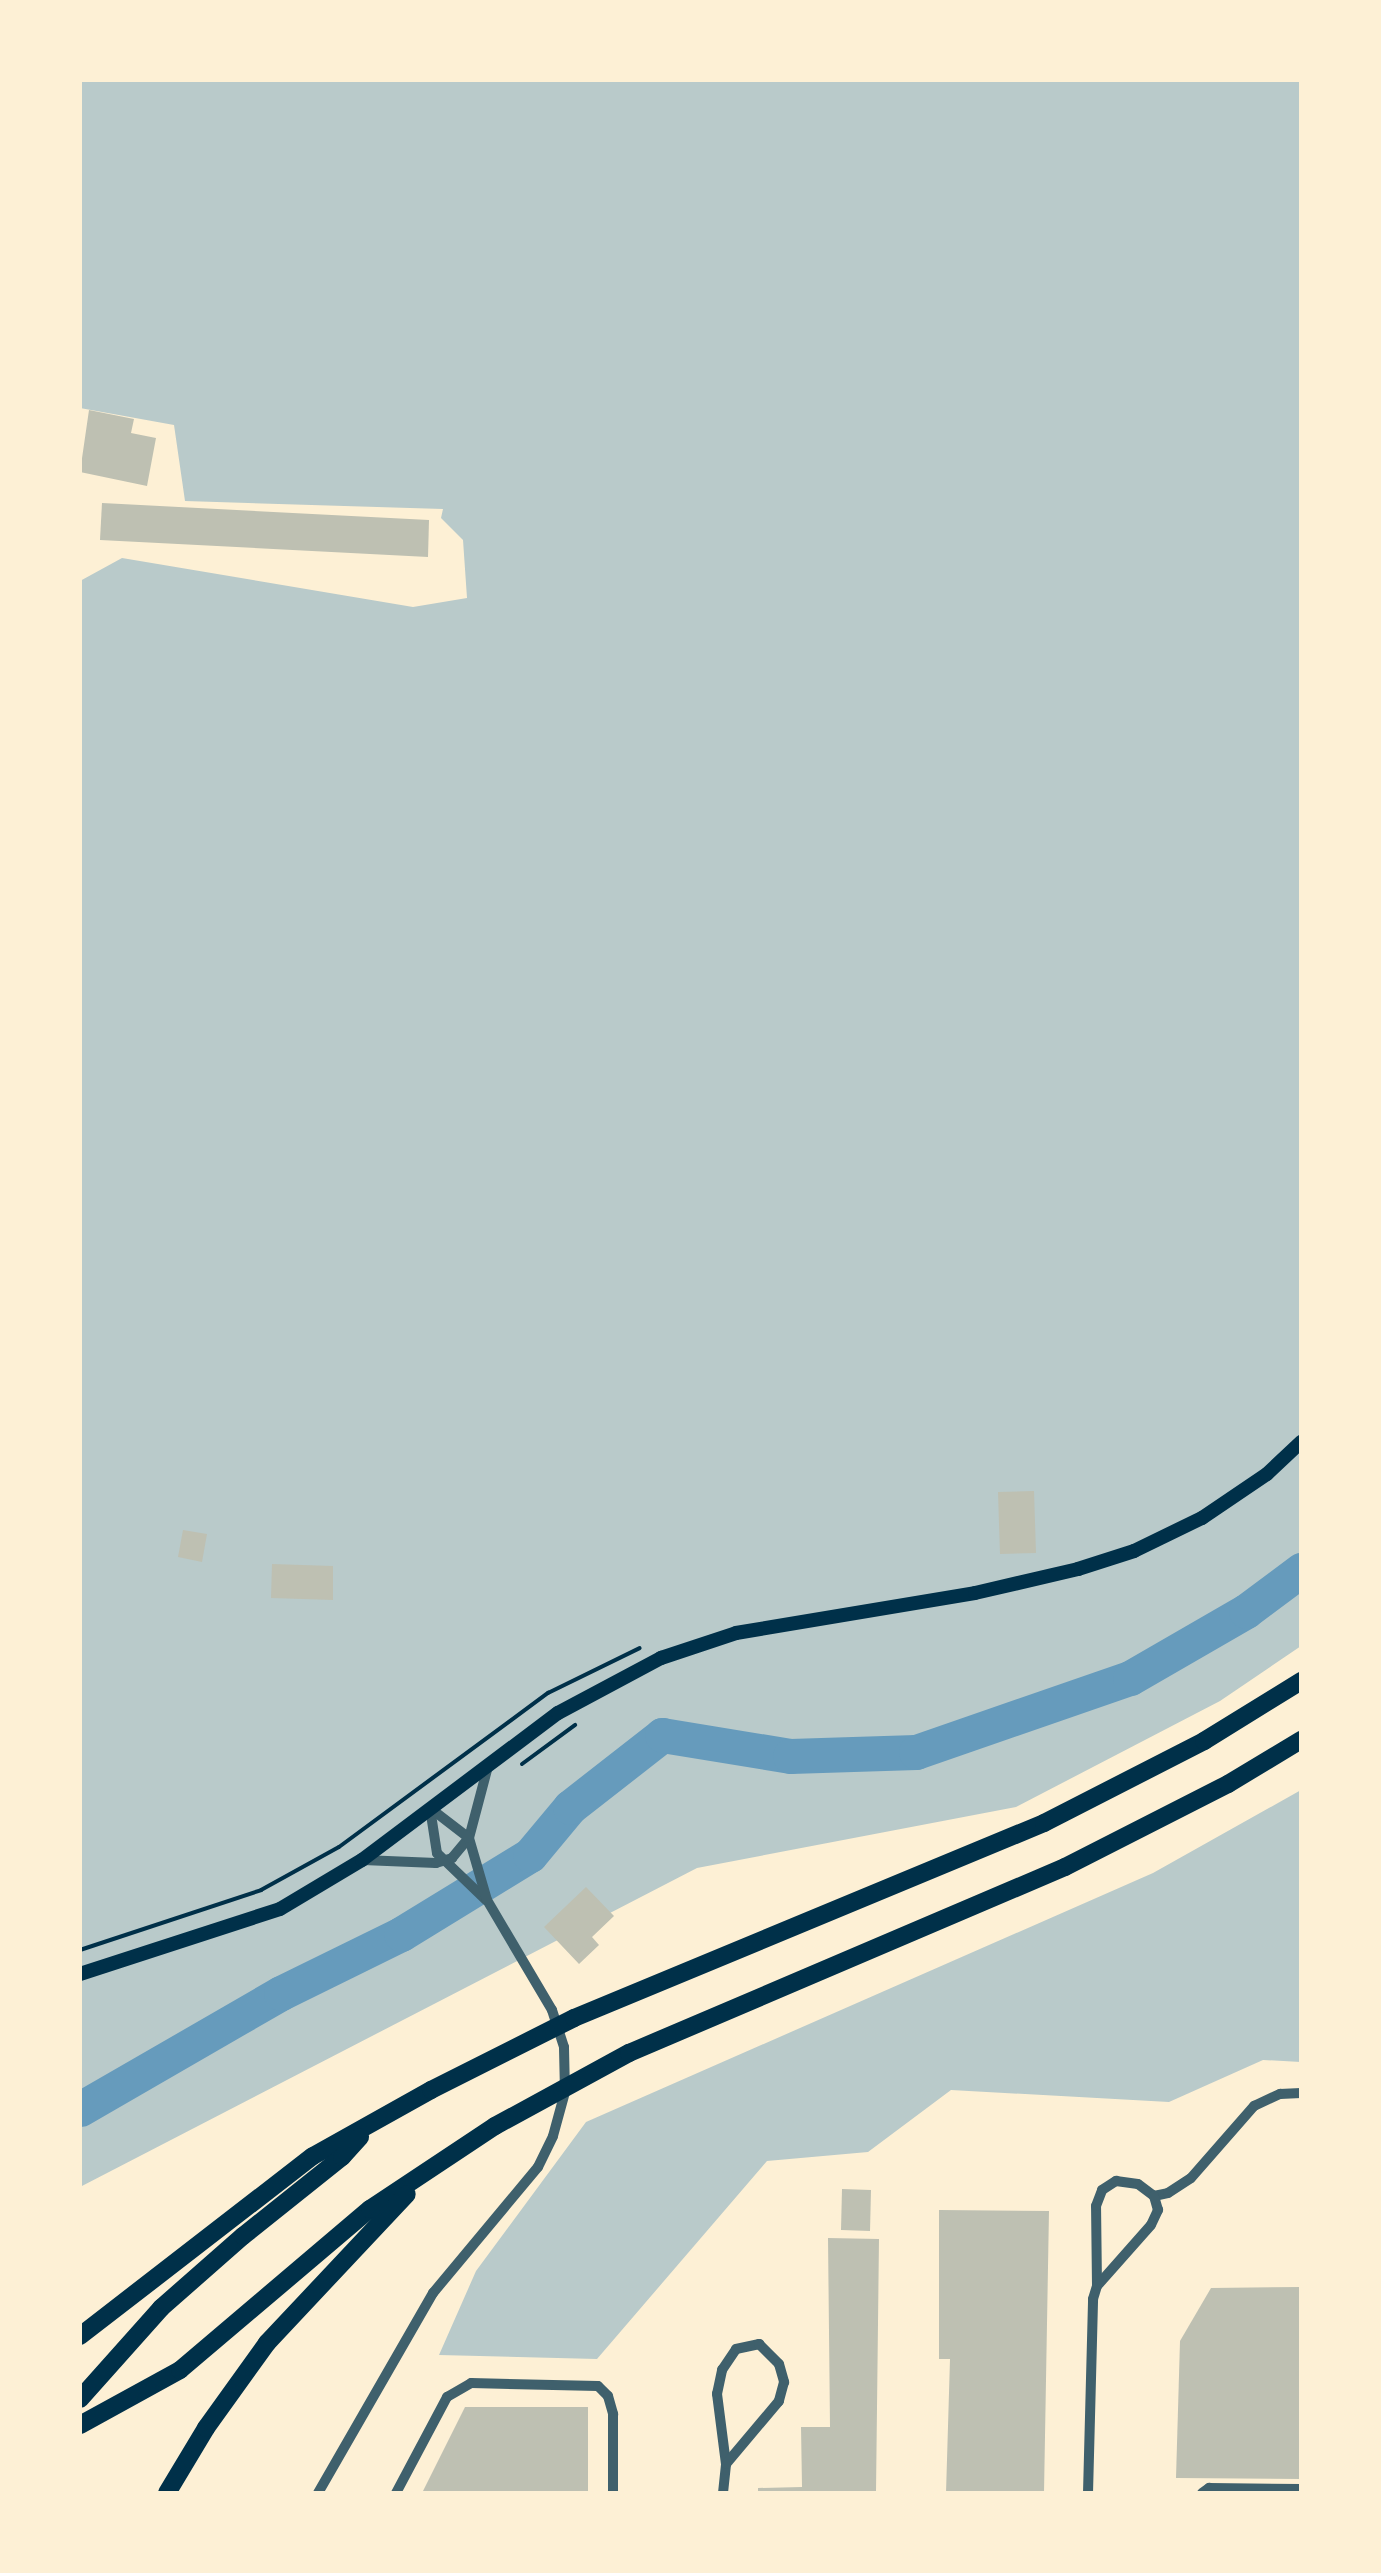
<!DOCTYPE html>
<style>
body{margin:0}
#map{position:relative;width:1381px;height:2573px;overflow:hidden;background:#fdf0d5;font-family:"Zilla Slab",serif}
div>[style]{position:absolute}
.green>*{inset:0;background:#b9caca}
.river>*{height:35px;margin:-17.5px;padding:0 17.5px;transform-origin:17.5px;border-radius:17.5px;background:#669bbc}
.building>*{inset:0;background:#bec0b2}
.path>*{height:4px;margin:-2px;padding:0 2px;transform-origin:2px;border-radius:2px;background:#003049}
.minor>*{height:10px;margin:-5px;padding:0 5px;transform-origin:5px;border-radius:5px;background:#3f606c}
.secondary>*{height:14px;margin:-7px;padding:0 7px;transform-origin:7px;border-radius:7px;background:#003049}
.motorway>*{height:18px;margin:-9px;padding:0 9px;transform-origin:9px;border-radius:9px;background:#003049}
span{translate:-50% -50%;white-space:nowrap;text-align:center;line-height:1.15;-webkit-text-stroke:10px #fdf0d5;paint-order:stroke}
.frame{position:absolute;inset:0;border:82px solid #fdf0d5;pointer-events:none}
</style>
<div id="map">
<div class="green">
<div style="clip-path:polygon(80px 80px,1301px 80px,1301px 1646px,1220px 1701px,1016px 1807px,697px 1868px,80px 2187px,80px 581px,122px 558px,413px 607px,467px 598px,463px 540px,441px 518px,443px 509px,185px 501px,174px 425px,80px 408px)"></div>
<div style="clip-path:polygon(1301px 1790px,1301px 2062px,1263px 2060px,1169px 2102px,951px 2090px,868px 2152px,767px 2161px,597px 2359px,439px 2355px,476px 2271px,586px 2122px,1153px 1873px)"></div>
</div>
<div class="river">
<div style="left:80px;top:2109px;width:232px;rotate:-30deg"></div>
<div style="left:281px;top:1993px;width:134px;rotate:-26.2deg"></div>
<div style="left:401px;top:1934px;width:151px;rotate:-31.5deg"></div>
<div style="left:530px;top:1855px;width:62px;rotate:-50.2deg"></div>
<div style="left:570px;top:1807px;width:117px;rotate:-38deg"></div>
<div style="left:662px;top:1735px;width:130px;rotate:9.3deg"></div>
<div style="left:790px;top:1756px;width:126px;rotate:-1.8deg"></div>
<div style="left:916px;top:1752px;width:226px;rotate:-19.1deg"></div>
<div style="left:1130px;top:1678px;width:134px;rotate:-30deg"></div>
<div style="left:1246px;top:1611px;width:69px;rotate:-36.7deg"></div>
</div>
<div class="building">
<div style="clip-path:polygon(89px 410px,134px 419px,131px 433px,156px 438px,147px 486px,80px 472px)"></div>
<div style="clip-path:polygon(102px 503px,429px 520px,428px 557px,100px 540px)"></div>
<div style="clip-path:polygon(1034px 1491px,1036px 1553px,1000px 1554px,998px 1492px)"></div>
<div style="clip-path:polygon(183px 1530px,207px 1534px,202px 1562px,178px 1557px)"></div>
<div style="clip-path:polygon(272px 1564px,333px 1566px,333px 1600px,271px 1598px)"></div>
<div style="clip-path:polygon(586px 1887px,614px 1916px,592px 1937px,599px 1945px,579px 1964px,544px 1927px)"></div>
<div style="clip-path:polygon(842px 2189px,871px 2190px,870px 2231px,841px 2230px)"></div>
<div style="clip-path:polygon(939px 2210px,1049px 2211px,1044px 2493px,946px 2493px,950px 2359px,939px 2359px)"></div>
<div style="clip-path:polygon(828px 2238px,879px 2239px,876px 2493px,758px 2493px,758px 2488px,802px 2487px,801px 2427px,830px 2427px)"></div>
<div style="clip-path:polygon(1301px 2287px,1301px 2479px,1176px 2478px,1180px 2341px,1211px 2288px)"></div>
<div style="clip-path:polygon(465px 2407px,588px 2407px,588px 2493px,422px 2493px)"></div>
</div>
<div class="path">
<div style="left:522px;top:1764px;width:66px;rotate:-36.3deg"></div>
<div style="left:80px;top:1950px;width:191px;rotate:-18.3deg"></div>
<div style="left:261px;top:1890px;width:89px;rotate:-28.9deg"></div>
<div style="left:339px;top:1847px;width:260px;rotate:-36.4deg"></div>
<div style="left:548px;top:1693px;width:102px;rotate:-26.1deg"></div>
</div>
<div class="minor">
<div style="left:430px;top:1808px;width:46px;rotate:81.2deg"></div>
<div style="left:437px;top:1853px;width:68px;rotate:43.8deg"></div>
<div style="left:363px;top:1860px;width:73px;rotate:2.4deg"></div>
<div style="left:436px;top:1863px;width:17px;rotate:-17deg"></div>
<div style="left:452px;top:1858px;width:26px;rotate:-50deg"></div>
<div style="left:469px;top:1838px;width:74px;rotate:-75.2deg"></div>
<div style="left:1154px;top:2196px;width:14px;rotate:-12deg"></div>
<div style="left:1168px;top:2193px;width:27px;rotate:-33deg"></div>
<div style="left:1191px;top:2178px;width:96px;rotate:-48.8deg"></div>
<div style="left:1254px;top:2106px;width:29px;rotate:-25deg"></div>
<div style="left:1280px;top:2094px;width:21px;rotate:-3deg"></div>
<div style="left:1097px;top:2285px;width:79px;rotate:-90.7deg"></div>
<div style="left:1096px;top:2206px;width:17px;rotate:-69deg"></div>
<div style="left:1102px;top:2190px;width:17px;rotate:-33deg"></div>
<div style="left:1116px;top:2181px;width:22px;rotate:8deg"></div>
<div style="left:1138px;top:2184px;width:20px;rotate:37deg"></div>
<div style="left:318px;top:2493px;width:231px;rotate:-60.1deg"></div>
<div style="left:433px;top:2293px;width:164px;rotate:-50.2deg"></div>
<div style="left:538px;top:2167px;width:34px;rotate:-64deg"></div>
<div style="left:553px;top:2136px;width:46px;rotate:-74.7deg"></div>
<div style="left:565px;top:2092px;width:45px;rotate:-91.3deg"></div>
<div style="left:564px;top:2047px;width:39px;rotate:-108deg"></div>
<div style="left:552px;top:2010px;width:128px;rotate:-120.6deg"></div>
<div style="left:487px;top:1900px;width:65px;rotate:-106.2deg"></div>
<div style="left:469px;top:1838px;width:49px;rotate:-142.4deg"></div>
<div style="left:396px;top:2493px;width:109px;rotate:-62deg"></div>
<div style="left:447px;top:2397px;width:28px;rotate:-30deg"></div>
<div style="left:471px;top:2383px;width:127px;rotate:1.4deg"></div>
<div style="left:598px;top:2386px;width:14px;rotate:45deg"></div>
<div style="left:608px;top:2396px;width:19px;rotate:74deg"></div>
<div style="left:613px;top:2414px;width:79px;rotate:90deg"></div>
<div style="left:723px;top:2493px;width:29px;rotate:-84deg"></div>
<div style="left:726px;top:2464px;width:71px;rotate:-97.3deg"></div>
<div style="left:717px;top:2394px;width:25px;rotate:-78deg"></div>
<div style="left:722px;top:2370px;width:25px;rotate:-56deg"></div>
<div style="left:736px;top:2349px;width:24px;rotate:-12deg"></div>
<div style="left:759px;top:2344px;width:28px;rotate:45deg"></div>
<div style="left:779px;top:2364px;width:19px;rotate:74deg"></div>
<div style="left:784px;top:2382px;width:20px;rotate:105deg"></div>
<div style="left:779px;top:2401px;width:82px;rotate:130.1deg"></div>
<div style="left:1088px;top:2493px;width:194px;rotate:-88.5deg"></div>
<div style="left:1093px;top:2299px;width:14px;rotate:-73deg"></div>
<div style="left:1097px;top:2286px;width:81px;rotate:-48.5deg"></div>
<div style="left:1151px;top:2225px;width:17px;rotate:-65deg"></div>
<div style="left:1158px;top:2210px;width:15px;rotate:-106deg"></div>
<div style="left:1202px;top:2493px;width:9px;rotate:-36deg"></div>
<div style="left:1209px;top:2488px;width:92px;rotate:0.6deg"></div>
</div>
<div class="secondary">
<div style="left:80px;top:1974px;width:210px;rotate:-18deg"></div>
<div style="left:280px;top:1909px;width:96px;rotate:-30.9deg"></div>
<div style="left:362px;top:1860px;width:245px;rotate:-36.9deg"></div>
<div style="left:558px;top:1713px;width:117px;rotate:-28.1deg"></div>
<div style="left:661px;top:1658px;width:79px;rotate:-18.4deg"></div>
<div style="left:736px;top:1633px;width:242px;rotate:-9.5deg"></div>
<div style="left:975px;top:1593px;width:106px;rotate:-13.1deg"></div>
<div style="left:1078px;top:1569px;width:59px;rotate:-17.8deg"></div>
<div style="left:1134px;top:1551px;width:76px;rotate:-25.9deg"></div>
<div style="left:1202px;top:1518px;width:78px;rotate:-34.1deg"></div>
<div style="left:1267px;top:1474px;width:47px;rotate:-43.3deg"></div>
</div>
<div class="motorway">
<div style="left:80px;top:2336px;width:294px;rotate:-37.7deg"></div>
<div style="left:313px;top:2156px;width:135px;rotate:-29.2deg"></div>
<div style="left:431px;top:2090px;width:160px;rotate:-26.7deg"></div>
<div style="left:574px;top:2018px;width:509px;rotate:-22.53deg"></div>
<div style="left:1044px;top:1823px;width:180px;rotate:-27.1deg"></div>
<div style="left:1204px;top:1741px;width:114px;rotate:-31.7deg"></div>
<div style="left:80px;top:2399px;width:122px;rotate:-48.3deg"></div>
<div style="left:161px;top:2308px;width:109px;rotate:-41.3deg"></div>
<div style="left:243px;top:2236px;width:127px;rotate:-38.6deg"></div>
<div style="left:342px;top:2157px;width:27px;rotate:-48deg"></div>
<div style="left:80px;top:2425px;width:114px;rotate:-28.8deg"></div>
<div style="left:180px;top:2370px;width:249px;rotate:-40.3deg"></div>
<div style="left:370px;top:2209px;width:150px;rotate:-33.6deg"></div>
<div style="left:495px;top:2126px;width:153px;rotate:-28.6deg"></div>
<div style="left:629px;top:2053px;width:474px;rotate:-23.1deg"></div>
<div style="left:1065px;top:1867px;width:183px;rotate:-27deg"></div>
<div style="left:1228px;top:1784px;width:85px;rotate:-31.1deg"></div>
<div style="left:167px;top:2493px;width:76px;rotate:-59deg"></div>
<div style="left:206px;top:2428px;width:105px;rotate:-54.3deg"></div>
<div style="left:267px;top:2343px;width:204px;rotate:-46.8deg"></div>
</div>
<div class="frame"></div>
</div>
